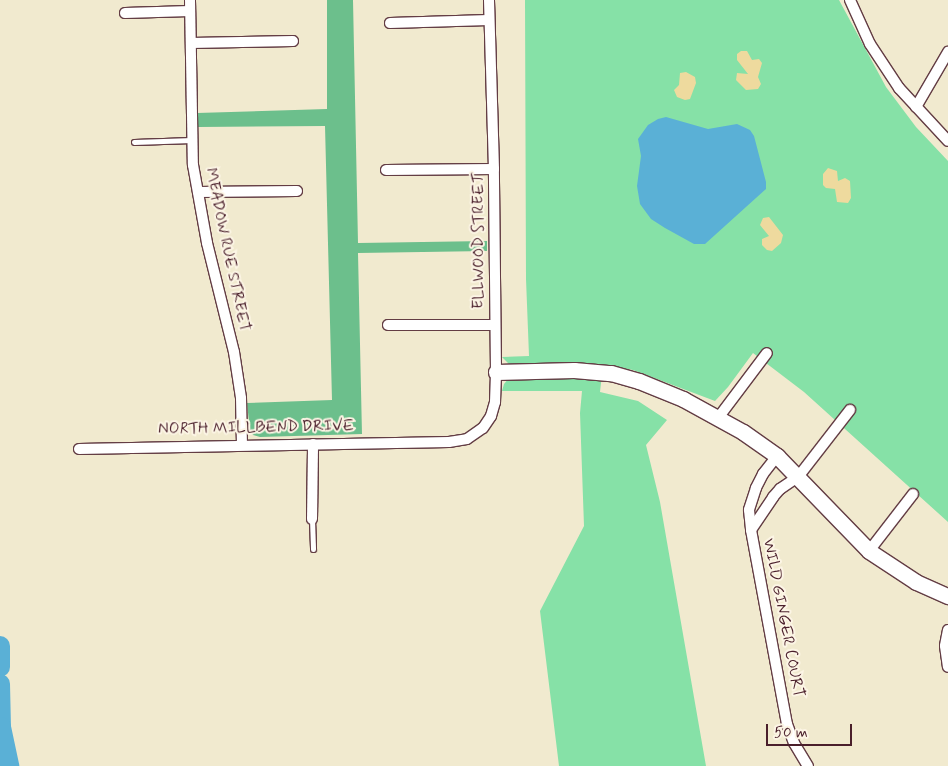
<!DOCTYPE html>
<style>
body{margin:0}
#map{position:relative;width:948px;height:766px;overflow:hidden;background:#f1eacf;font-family:Mynerve,sans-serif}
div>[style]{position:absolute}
.green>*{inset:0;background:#86e1a7}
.forest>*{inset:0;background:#6cbf8c}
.sand>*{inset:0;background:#eeda9e}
.water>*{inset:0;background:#5ab0d6}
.river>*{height:20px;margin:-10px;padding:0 10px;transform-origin:10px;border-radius:10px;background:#5ab0d6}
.roads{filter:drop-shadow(1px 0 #633d44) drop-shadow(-1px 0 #633d44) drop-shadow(0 1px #633d44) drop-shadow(0 -1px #633d44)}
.lane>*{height:5px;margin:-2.5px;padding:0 2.5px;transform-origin:2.5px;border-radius:2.5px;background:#fff}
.street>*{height:10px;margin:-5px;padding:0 5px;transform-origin:5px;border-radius:5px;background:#fff}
.secondary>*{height:15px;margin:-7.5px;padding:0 7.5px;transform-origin:7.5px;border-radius:7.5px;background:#fff}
span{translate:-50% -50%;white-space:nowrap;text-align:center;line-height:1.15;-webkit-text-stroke:4px #fcf5e5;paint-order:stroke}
.street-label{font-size:16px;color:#4a1f2b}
.scale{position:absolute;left:766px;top:724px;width:86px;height:22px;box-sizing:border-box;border:2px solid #4a1f2b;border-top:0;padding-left:6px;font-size:15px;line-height:18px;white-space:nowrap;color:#4a1f2b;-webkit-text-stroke:4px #fcf5e5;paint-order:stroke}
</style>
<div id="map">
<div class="green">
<div style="clip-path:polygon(525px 0,839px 0,886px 87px,916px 127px,948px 161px,948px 522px,804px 392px,753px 353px,728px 387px,715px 401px,633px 370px,603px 365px,600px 392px,638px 401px,667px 420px,646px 445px,660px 502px,706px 766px,559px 766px,540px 611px,584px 526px,580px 413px,582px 391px,502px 391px,504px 384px,509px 378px,509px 364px,502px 357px,529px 356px,526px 279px)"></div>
</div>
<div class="forest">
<div style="clip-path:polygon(327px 0,353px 0,358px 243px,487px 241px,487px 251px,358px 253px,362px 434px,260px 437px,253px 435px,250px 431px,247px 403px,332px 400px,325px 126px,198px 127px,197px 113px,327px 109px)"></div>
</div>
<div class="sand">
<div style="clip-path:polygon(741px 51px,747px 51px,752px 60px,759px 59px,762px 63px,758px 77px,761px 84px,758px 89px,746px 90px,736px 80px,737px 73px,748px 74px,737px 60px,737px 54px)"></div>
<div style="clip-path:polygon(686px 72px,695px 77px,696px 83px,690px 99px,685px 100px,677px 97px,674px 90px,679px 85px,680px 73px)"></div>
<div style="clip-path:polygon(828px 168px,837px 171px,838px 181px,845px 178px,850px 181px,851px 198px,848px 203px,837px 202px,835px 189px,826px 188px,823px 185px,823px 174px)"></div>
<div style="clip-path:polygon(769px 217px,783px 235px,781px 243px,772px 251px,767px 250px,762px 245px,762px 239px,769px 236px,760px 225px,763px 218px)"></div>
</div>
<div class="water">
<div style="clip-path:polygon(666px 117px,708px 129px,737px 124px,750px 130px,754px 136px,766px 182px,766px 189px,705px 244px,694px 244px,665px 228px,651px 219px,640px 204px,637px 186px,641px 156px,638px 139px,648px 125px,658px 119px)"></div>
</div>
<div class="river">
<div style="left:0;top:646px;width:21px;rotate:90deg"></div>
<div style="left:0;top:684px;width:43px;rotate:88.7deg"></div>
<div style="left:1px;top:727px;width:40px;rotate:78deg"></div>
</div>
<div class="roads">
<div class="lane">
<div style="left:134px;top:142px;width:58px;rotate:-2deg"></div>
<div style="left:312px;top:519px;width:30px;rotate:88deg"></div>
</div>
<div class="street">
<div style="left:190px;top:0;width:165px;rotate:89deg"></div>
<div style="left:193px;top:165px;width:79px;rotate:79.8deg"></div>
<div style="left:207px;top:243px;width:112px;rotate:76.1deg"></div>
<div style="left:234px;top:352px;width:47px;rotate:81.3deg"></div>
<div style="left:241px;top:398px;width:47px;rotate:88.8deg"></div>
<div style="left:850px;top:0;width:48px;rotate:65.6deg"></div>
<div style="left:870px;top:44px;width:53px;rotate:56.6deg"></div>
<div style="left:899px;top:88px;width:72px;rotate:47.2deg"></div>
<div style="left:125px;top:13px;width:65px;rotate:-1.8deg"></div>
<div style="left:390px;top:23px;width:99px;rotate:-1.7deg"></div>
<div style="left:191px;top:43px;width:102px;rotate:-1.1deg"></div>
<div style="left:916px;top:107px;width:64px;rotate:-59.8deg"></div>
<div style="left:386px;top:170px;width:108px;rotate:-0.5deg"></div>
<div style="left:198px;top:192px;width:99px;rotate:-0.6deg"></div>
<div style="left:388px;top:325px;width:106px"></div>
<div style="left:718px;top:418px;width:81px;rotate:-53deg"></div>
<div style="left:79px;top:449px;width:370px;rotate:-1.1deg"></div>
<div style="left:449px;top:442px;width:18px;rotate:-9deg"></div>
<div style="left:467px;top:439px;width:19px;rotate:-35deg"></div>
<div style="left:483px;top:428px;width:14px;rotate:-56deg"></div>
<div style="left:491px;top:416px;width:15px;rotate:-74deg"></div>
<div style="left:495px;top:402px;width:30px;rotate:-88deg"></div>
<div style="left:496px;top:372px;width:203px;rotate:-90.6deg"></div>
<div style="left:494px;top:169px;width:169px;rotate:-91.7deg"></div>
<div style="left:777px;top:456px;width:23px;rotate:128deg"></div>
<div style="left:763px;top:474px;width:16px;rotate:117deg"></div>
<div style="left:756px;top:488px;width:23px;rotate:108deg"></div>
<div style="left:749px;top:510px;width:20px;rotate:84deg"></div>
<div style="left:751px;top:530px;width:197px;rotate:79.5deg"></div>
<div style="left:787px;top:724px;width:20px;rotate:70deg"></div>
<div style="left:794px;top:743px;width:27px;rotate:59deg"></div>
<div style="left:312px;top:519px;width:75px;rotate:-89.2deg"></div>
<div style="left:751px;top:530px;width:40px;rotate:-56deg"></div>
<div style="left:773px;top:497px;width:11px;rotate:-49deg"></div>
<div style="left:780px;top:489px;width:22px;rotate:-34deg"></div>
<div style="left:798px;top:477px;width:85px;rotate:-52.2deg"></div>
<div style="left:869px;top:551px;width:72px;rotate:-52.3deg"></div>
<div style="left:948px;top:630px;width:16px;rotate:101deg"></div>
<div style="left:945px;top:646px;width:21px;rotate:82deg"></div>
</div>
<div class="secondary">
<div style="left:496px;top:372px;width:78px;rotate:-1.5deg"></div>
<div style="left:574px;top:370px;width:37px;rotate:5deg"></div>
<div style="left:611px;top:373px;width:29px;rotate:16deg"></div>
<div style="left:639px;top:381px;width:48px;rotate:22.2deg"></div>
<div style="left:683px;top:399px;width:68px;rotate:28.8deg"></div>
<div style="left:743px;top:432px;width:42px;rotate:35.2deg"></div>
<div style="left:777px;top:456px;width:132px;rotate:45.9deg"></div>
<div style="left:869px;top:551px;width:56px;rotate:33.4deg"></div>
<div style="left:916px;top:582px;width:35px;rotate:24deg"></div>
</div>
</div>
<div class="street-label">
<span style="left:479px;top:241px;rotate:-90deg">ELLWOOD STREET</span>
<span style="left:227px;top:250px;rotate:78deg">MEADOW RUE STREET</span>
<span style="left:256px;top:428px;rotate:-1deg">NORTH MILLBEND DRIVE</span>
<span style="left:783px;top:618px;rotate:79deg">WILD GINGER COURT</span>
</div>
<div class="scale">50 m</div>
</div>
